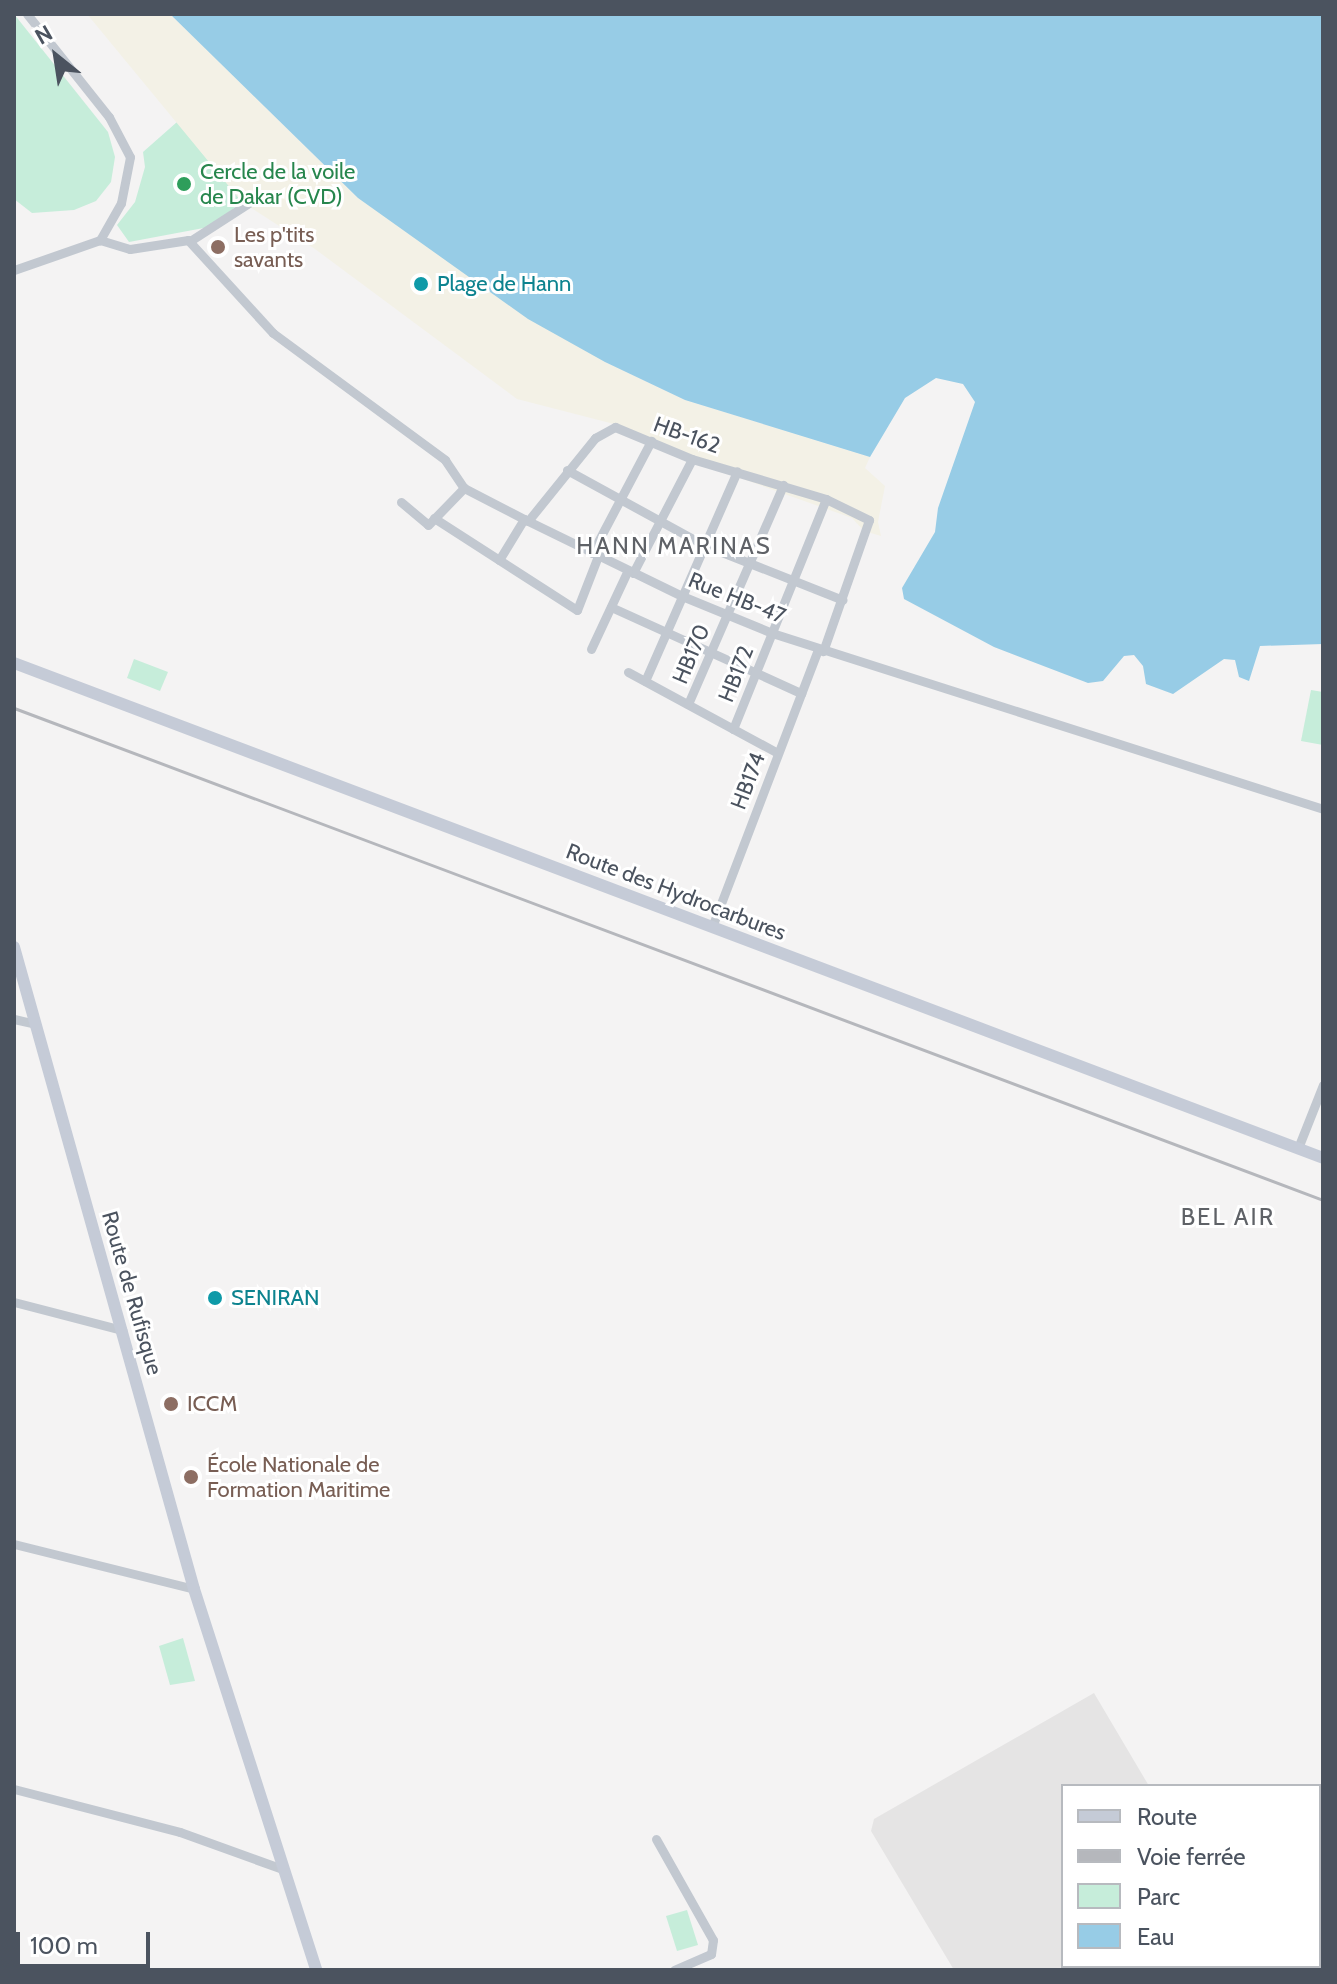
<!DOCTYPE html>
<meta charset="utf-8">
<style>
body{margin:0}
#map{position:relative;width:1337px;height:1984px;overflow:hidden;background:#f4f3f3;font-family:Cabin,sans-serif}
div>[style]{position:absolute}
.education>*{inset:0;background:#e5e4e4}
.green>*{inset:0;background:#c6edda}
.sand>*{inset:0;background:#f3f1e6}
.water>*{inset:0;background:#97cce6}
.street>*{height:9px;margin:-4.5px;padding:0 4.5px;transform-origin:4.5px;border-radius:4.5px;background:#c2c8d0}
.secondary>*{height:12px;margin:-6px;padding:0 6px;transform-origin:6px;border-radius:6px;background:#c5cbd7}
.rail>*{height:3px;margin:-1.5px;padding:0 1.5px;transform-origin:1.5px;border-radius:1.5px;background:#b5b7bc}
.dots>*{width:22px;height:22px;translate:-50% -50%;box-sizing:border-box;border:4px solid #fff;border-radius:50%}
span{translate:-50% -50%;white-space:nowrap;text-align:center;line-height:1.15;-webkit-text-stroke:6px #fff;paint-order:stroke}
.leisure-label{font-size:22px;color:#27864d}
.left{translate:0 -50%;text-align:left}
.education-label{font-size:22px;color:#785e54}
.culture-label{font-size:22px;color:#0d838f}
.street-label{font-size:22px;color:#4b535f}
.neighbourhood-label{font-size:24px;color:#5f6267;letter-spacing:2px}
.frame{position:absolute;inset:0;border:16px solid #4b535f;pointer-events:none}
.legend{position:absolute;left:1061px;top:1784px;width:260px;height:184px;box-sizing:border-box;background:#fff;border:2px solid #b7babf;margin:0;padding:10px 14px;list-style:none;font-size:24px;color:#4b535f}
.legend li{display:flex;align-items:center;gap:16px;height:40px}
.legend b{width:40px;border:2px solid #b7babf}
.north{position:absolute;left:16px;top:16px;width:80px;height:80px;-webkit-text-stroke:6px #fff;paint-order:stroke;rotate:330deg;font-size:22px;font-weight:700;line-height:32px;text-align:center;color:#4b535f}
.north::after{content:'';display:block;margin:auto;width:28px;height:36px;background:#4b535f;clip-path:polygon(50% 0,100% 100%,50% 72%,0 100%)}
.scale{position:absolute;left:16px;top:1932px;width:134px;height:36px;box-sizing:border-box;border:4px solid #4b535f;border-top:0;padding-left:10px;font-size:24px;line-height:28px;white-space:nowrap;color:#4b535f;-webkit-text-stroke:6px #fff;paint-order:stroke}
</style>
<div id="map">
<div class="education">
<div style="clip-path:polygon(1094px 1693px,1149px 1786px,1063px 1786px,1063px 1966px,1160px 1966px,954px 1970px,871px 1831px,874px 1819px)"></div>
</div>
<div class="green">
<div style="clip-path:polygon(14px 14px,108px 132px,115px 157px,111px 182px,96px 201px,74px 210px,32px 213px,14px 199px)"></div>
<div style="clip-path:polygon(177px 122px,242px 202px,209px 227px,129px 242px,117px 225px,135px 202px,145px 167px,143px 152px)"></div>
<div style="clip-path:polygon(134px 659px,168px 672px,160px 691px,127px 678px)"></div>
<div style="clip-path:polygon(1311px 690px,1323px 692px,1323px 745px,1301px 741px)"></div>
<div style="clip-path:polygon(183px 1638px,195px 1681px,170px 1685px,159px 1646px)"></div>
<div style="clip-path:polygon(687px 1910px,698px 1945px,677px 1951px,666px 1916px)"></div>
</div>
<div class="sand">
<div style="clip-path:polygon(87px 14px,170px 14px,358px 198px,605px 362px,685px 400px,870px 457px,865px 468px,885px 486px,878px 522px,881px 536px,864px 531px,852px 518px,681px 457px,614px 424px,517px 399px,315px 249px,242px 202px)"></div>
</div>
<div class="water">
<div style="clip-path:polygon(170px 14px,1323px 14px,1323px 644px,1260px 646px,1249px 681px,1239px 677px,1235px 660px,1224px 659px,1173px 694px,1146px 684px,1143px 666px,1134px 655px,1124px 656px,1103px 681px,1088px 683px,994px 647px,904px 599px,902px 588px,935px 532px,938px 508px,975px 402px,963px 384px,936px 378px,905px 398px,870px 457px,685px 400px,605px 362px,528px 319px,358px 198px)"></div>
</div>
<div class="street">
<div style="left:27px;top:14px;width:132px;rotate:51.5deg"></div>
<div style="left:109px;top:117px;width:45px;rotate:62.3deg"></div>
<div style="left:130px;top:157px;width:47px;rotate:101.1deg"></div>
<div style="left:121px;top:203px;width:43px;rotate:119.6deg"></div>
<div style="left:190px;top:241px;width:70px;rotate:-32.8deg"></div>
<div style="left:14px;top:270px;width:91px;rotate:-19.2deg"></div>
<div style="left:100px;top:240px;width:31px;rotate:17deg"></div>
<div style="left:130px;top:249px;width:59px;rotate:-8.8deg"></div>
<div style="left:188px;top:240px;width:126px;rotate:47.6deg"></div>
<div style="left:273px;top:333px;width:214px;rotate:36.4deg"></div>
<div style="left:445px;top:460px;width:34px;rotate:56deg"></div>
<div style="left:464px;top:488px;width:68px;rotate:27.3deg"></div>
<div style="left:524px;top:519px;width:176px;rotate:26deg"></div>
<div style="left:682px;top:596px;width:97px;rotate:22.3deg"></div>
<div style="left:772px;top:633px;width:578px;rotate:17.71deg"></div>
<div style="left:567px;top:470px;width:156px;rotate:28.7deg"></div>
<div style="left:704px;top:545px;width:149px;rotate:21.6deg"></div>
<div style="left:401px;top:502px;width:35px;rotate:40deg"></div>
<div style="left:428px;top:525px;width:52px;rotate:-45.8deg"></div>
<div style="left:434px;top:518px;width:170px;rotate:32.8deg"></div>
<div style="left:577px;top:610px;width:58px;rotate:-68.7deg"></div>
<div style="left:528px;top:521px;width:107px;rotate:-51.1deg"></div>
<div style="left:595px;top:438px;width:23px;rotate:-29deg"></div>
<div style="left:615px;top:427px;width:83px;rotate:22.6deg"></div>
<div style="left:692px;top:459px;width:140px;rotate:16.6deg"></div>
<div style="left:826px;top:499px;width:48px;rotate:26deg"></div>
<div style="left:869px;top:520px;width:139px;rotate:109.3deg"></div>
<div style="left:592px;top:553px;width:127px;rotate:-62.2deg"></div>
<div style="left:499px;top:560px;width:48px;rotate:-58.6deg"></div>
<div style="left:633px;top:573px;width:128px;rotate:-62.6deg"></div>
<div style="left:611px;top:607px;width:209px;rotate:24.4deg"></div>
<div style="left:591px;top:649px;width:87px;rotate:-64.9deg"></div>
<div style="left:628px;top:672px;width:170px;rotate:28.4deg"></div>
<div style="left:645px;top:681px;width:229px;rotate:-66.3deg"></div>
<div style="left:688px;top:704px;width:239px;rotate:-66.5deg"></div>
<div style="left:733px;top:729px;width:248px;rotate:-68deg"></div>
<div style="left:712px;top:927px;width:298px;rotate:-69.1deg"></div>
<div style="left:14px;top:1019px;width:22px;rotate:13deg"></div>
<div style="left:1298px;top:1148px;width:68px;rotate:-68.4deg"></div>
<div style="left:14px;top:1302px;width:112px;rotate:14.5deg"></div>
<div style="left:14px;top:1544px;width:186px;rotate:14deg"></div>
<div style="left:14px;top:1789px;width:171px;rotate:14.5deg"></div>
<div style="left:180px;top:1832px;width:109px;rotate:19.9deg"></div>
<div style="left:656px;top:1839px;width:116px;rotate:60.6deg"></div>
<div style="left:713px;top:1940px;width:14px;rotate:98deg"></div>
<div style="left:711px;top:1954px;width:40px;rotate:156.6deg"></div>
</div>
<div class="secondary">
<div style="left:14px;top:663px;width:1399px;rotate:20.71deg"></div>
<div style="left:14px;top:947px;width:667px;rotate:74.34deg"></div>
<div style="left:194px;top:1589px;width:400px;rotate:72.2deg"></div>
<div style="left:1319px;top:1891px;width:5px;rotate:-37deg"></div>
<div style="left:1319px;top:1905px;width:4px;rotate:-27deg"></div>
<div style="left:1182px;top:1970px;width:8px;rotate:-30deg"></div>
<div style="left:1206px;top:1970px;width:8px;rotate:-30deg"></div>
</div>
<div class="rail">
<div style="left:14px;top:708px;width:1398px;rotate:20.6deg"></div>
</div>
<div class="dots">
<div style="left:184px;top:184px;background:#2e9e5b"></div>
<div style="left:218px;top:247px;background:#8d6e63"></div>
<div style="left:421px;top:284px;background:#0f9aa8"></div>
<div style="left:215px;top:1298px;background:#0f9aa8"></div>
<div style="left:171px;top:1404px;background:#8d6e63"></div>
<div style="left:191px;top:1477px;background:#8d6e63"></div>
</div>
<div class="leisure-label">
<span class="left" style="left:200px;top:184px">Cercle de la voile<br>de Dakar (CVD)</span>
</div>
<div class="education-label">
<span class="left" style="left:234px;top:247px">Les p'tits<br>savants</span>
<span class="left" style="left:187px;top:1404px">ICCM</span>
<span class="left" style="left:207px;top:1477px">École Nationale de<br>Formation Maritime</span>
</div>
<div class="culture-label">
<span class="left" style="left:437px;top:284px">Plage de Hann</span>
<span class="left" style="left:231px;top:1298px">SENIRAN</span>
</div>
<div class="street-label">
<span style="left:687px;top:435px;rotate:20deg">HB-162</span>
<span style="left:737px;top:598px;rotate:22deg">Rue HB-47</span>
<span style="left:691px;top:654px;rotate:-67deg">HB170</span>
<span style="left:736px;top:674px;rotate:-68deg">HB172</span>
<span style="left:748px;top:781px;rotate:-69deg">HB174</span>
<span style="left:676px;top:892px;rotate:21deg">Route des Hydrocarbures</span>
<span style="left:132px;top:1293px;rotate:74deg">Route de Rufisque</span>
</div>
<div class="neighbourhood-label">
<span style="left:674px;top:546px">HANN MARINAS</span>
<span style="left:1228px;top:1217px">BEL AIR</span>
</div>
<div class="frame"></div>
<ul class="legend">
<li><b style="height:10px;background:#c5cbd7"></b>Route</li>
<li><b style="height:10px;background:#b5b7bc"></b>Voie ferrée</li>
<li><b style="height:22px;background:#c6edda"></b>Parc</li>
<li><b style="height:22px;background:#97cce6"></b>Eau</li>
</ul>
<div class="north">N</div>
<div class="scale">100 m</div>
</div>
